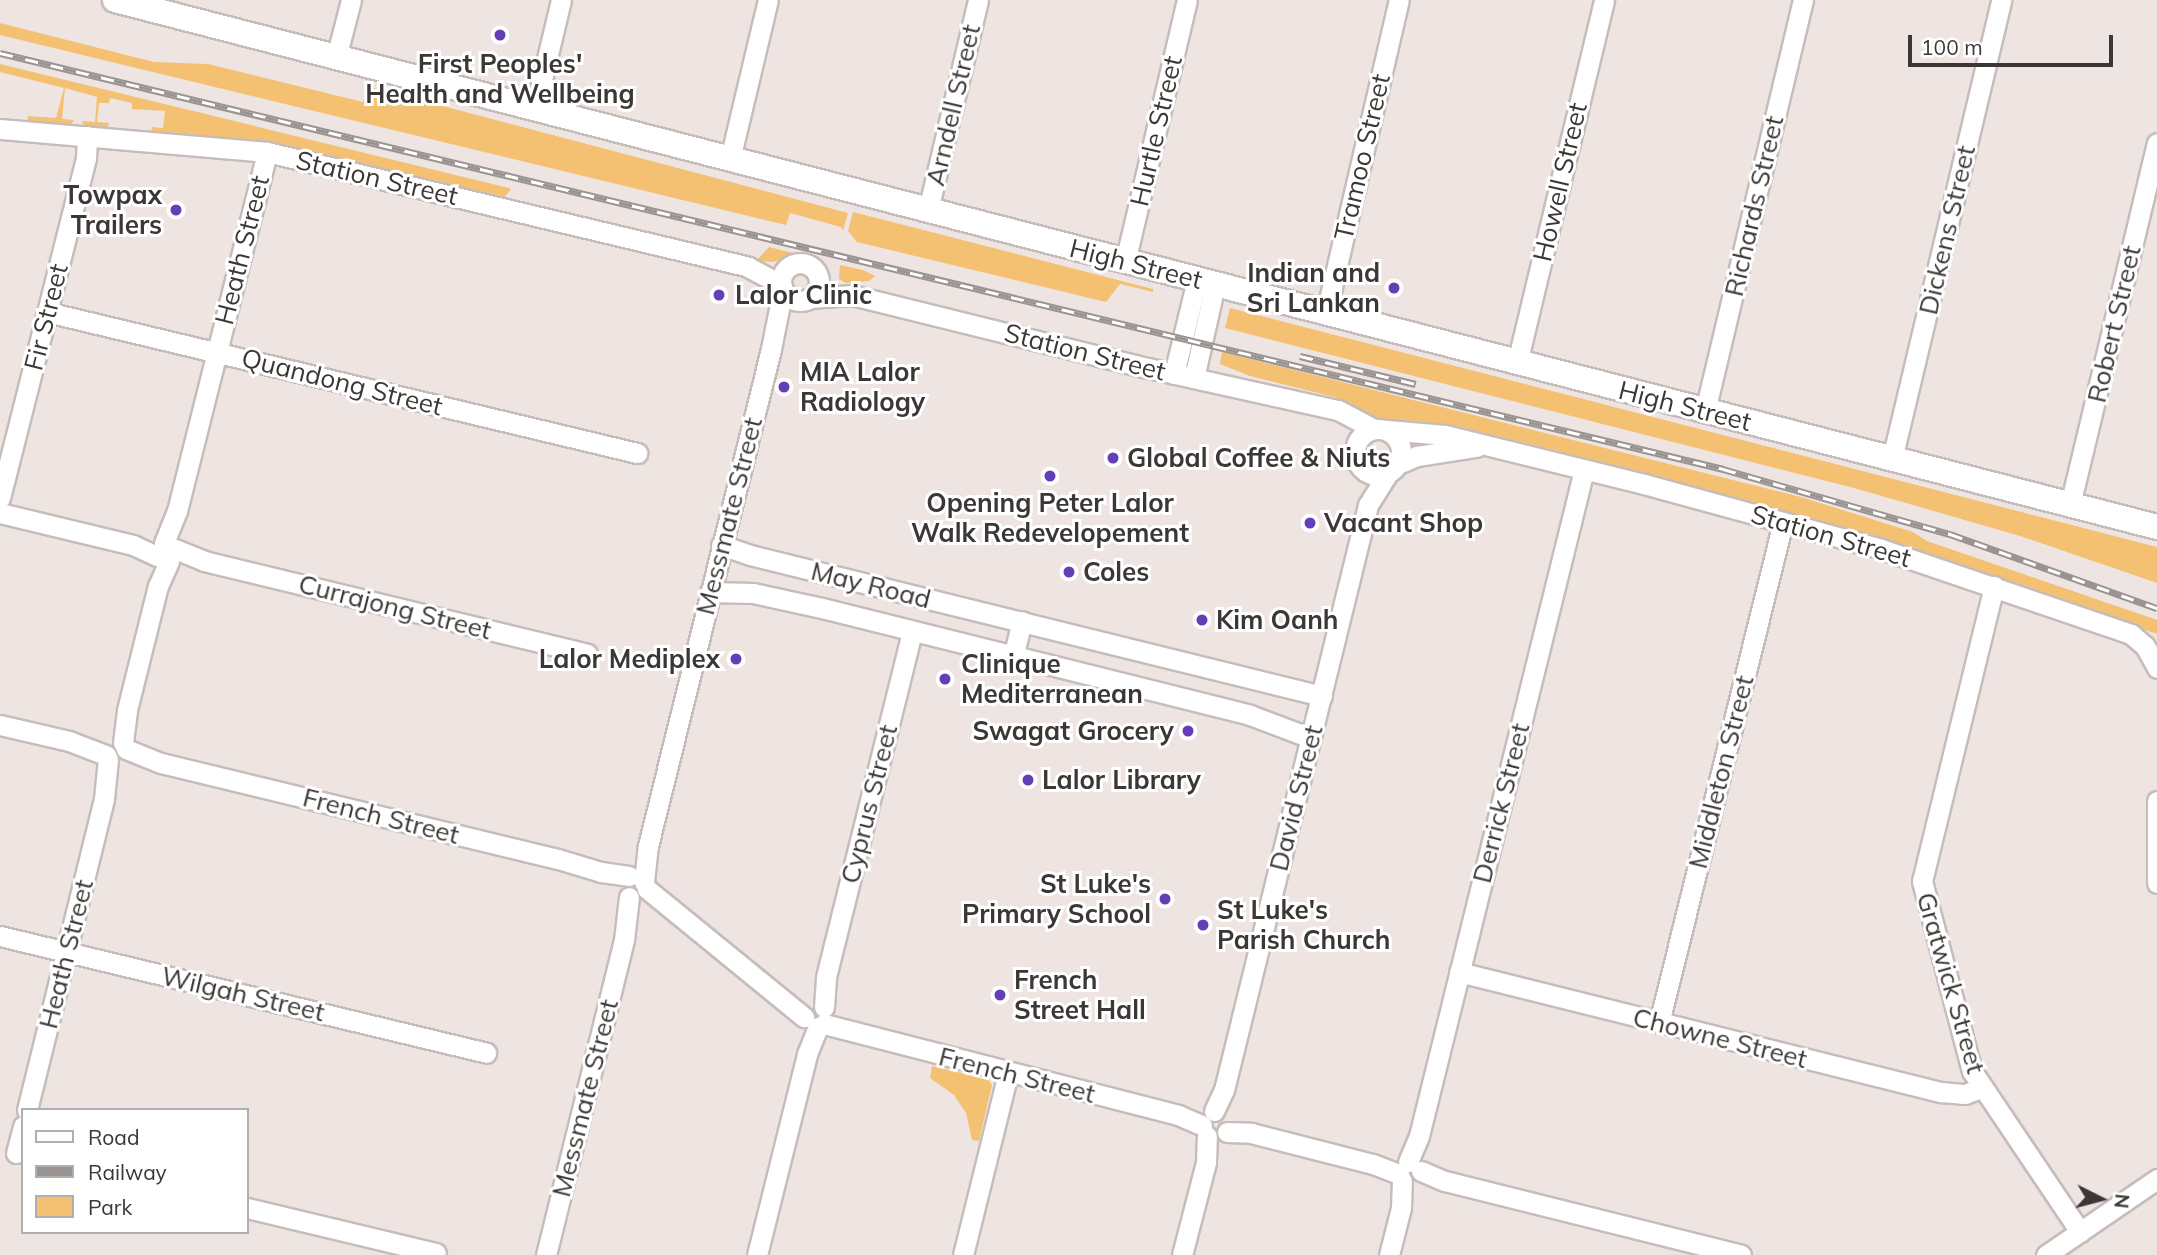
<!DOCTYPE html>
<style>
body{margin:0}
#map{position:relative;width:2157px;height:1255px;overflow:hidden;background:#eee5e2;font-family:Mulish,sans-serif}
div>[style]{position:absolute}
.green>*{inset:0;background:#f4c072}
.roads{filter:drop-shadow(2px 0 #c6bdbb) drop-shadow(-2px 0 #c6bdbb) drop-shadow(0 2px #c6bdbb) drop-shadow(0 -2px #c6bdbb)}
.minor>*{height:19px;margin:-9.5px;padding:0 9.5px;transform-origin:9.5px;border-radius:9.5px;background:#fff}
.minor>.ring{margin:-9.5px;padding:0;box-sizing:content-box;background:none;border:19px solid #fff;border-radius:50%}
.major>*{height:24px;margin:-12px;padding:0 12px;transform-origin:12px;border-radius:12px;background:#fff}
.rail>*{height:7px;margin-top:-3.5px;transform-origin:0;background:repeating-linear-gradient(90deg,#fff 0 13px,#999391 0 26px);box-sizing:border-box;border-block:2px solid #999391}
.dots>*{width:19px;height:19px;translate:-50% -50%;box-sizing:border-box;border:4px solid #fff;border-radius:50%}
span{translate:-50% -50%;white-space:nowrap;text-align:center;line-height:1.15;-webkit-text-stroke:6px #fff;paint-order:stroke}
.poi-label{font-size:26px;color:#3a3736;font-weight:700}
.right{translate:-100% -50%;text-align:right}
.left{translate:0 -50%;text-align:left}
.street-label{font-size:26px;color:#3a3736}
.legend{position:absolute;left:21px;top:1108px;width:228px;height:126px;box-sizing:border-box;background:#fff;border:2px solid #b0afaf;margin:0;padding:9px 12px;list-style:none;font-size:21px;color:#3a3736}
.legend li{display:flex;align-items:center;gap:14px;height:35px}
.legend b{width:35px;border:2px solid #b0afaf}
.north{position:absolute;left:2066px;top:1164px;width:70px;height:70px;-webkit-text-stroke:5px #fff;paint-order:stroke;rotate:96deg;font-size:19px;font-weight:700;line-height:28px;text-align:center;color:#3a3736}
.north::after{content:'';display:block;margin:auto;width:24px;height:32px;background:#3a3736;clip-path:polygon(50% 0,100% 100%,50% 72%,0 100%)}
.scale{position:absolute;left:1908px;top:35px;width:205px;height:32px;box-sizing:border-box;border:4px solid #3a3736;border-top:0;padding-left:9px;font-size:21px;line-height:24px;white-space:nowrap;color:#3a3736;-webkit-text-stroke:5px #fff;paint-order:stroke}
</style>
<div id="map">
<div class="green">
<div style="clip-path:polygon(0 23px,154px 62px,208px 64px,363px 102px,367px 86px,848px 213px,843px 231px,841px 227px,790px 213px,786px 225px,0 35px)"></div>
<div style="clip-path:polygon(0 64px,509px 188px,511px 189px,503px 199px,151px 133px,152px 127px,163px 128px,165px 111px,132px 109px,132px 103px,110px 98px,109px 103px,99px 103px,97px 122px,109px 123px,107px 129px,84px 127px,82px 121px,95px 122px,97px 97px,65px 88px,62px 119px,74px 120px,70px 126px,27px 123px,28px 116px,56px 118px,64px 88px,0 72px)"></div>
<div style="clip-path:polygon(853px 212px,1153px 289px,1153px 292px,1120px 284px,1106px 302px,857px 242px,848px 231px)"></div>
<div style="clip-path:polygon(769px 247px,793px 253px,793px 255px,773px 262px,756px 261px)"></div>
<div style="clip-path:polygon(840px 265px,863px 270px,875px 276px,869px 281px,846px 283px,839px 279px)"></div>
<div style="clip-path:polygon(1230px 308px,2157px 547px,2157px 583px,2020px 536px,1854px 488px,1225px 328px)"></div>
<div style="clip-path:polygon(1222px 352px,1801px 497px,1913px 532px,1927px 541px,2157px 620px,2157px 634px,1913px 550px,1562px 456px,1563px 452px,1464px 428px,1462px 434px,1373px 419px,1338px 402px,1338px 398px,1250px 376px,1220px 364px)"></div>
<div style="clip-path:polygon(932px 1066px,988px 1079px,992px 1085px,979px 1141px,972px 1140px,966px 1113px,954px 1095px,930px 1078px)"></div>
</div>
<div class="roads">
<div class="minor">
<div style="left:336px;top:58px;width:60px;rotate:-75.5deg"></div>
<div style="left:535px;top:109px;width:112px;rotate:-76.6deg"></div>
<div style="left:0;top:129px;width:268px;rotate:4.9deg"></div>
<div style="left:267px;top:152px;width:495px;rotate:13.4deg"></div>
<div style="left:748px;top:267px;width:38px;rotate:28deg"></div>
<div style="left:730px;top:159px;width:163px;rotate:-76.6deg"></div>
<div style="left:928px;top:210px;width:216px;rotate:-76.6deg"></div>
<div style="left:1125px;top:262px;width:269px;rotate:-76.7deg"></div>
<div class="ring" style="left:781px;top:263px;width:19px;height:19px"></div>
<div style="left:810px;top:298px;width:42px;rotate:-4.1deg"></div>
<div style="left:852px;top:295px;width:305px;rotate:13.9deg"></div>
<div style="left:1148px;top:368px;width:195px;rotate:12.5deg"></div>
<div style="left:1338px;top:410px;width:41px;rotate:27.8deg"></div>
<div style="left:47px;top:312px;width:607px;rotate:13.44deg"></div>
<div style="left:1326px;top:313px;width:321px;rotate:-76.9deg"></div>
<div style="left:1517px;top:363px;width:373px;rotate:-76.5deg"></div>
<div style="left:1174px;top:374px;width:97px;rotate:-76.3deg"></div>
<div style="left:1194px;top:378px;width:95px;rotate:-77.3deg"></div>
<div style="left:1705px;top:411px;width:423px;rotate:-76.6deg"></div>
<div class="ring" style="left:1355px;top:429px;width:27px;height:27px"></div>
<div style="left:1387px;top:430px;width:58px;rotate:4.9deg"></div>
<div style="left:1445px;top:435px;width:205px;rotate:13.8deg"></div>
<div style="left:1644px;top:484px;width:246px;rotate:15.3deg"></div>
<div style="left:1881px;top:549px;width:264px;rotate:18.8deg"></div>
<div style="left:2131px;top:634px;width:18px;rotate:41deg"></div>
<div style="left:2145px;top:646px;width:25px;rotate:61deg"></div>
<div style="left:1892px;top:459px;width:472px;rotate:-76.6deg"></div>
<div style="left:1398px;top:464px;width:21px;rotate:-23deg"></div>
<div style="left:1417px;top:456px;width:60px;rotate:-8.7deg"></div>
<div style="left:0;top:498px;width:351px;rotate:-75.8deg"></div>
<div style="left:86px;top:158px;width:22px;rotate:-87deg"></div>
<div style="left:2070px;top:505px;width:372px;rotate:-76.5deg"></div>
<div style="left:0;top:513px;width:137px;rotate:13.5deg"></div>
<div style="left:133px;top:545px;width:26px;rotate:25deg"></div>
<div style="left:164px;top:543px;width:35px;rotate:-68deg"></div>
<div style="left:177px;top:511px;width:370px;rotate:-75.9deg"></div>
<div style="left:721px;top:545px;width:31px;rotate:19deg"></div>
<div style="left:750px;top:555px;width:589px;rotate:13.85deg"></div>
<div style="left:175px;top:549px;width:31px;rotate:22deg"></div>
<div style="left:204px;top:561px;width:394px;rotate:13.6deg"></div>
<div style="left:1994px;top:586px;width:304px;rotate:103.7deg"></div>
<div style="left:1922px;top:881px;width:196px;rotate:75.3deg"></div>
<div style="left:1972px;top:1071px;width:194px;rotate:56.1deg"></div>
<div style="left:710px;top:592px;width:43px;rotate:1.3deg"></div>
<div style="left:753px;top:593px;width:71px;rotate:12.3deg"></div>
<div style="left:822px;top:608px;width:441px;rotate:14deg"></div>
<div style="left:1250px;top:715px;width:65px;rotate:20.7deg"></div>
<div style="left:1013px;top:657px;width:37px;rotate:-76deg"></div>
<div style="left:0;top:725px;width:71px;rotate:13.1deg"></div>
<div style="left:69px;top:741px;width:40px;rotate:21deg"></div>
<div style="left:123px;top:743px;width:33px;rotate:-83deg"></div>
<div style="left:127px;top:710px;width:128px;rotate:-76deg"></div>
<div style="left:158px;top:586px;width:27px;rotate:-66deg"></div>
<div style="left:126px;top:749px;width:38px;rotate:22deg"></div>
<div style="left:161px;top:763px;width:408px;rotate:13.6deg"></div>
<div style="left:558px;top:859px;width:45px;rotate:16.8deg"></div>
<div style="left:601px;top:872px;width:28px;rotate:8deg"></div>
<div style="left:2157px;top:801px;width:82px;rotate:90deg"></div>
<div style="left:644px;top:882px;width:36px;rotate:-84deg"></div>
<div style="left:648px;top:846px;width:512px;rotate:-76.1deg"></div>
<div style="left:771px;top:349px;width:61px;rotate:-78.7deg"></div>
<div style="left:647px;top:889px;width:203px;rotate:39.2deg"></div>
<div style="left:0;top:936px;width:500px;rotate:13.5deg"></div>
<div style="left:1459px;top:972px;width:497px;rotate:14deg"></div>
<div style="left:1941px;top:1092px;width:24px;rotate:5deg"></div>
<div style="left:1965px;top:1094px;width:17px;rotate:-21deg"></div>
<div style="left:824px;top:1007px;width:30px;rotate:-86deg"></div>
<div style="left:826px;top:977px;width:357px;rotate:-76deg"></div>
<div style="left:1659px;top:1023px;width:516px;rotate:-76.1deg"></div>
<div style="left:824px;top:1024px;width:366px;rotate:14.4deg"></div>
<div style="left:1178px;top:1115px;width:26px;rotate:23deg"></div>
<div style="left:27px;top:1110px;width:320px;rotate:-76.1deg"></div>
<div style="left:104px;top:799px;width:40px;rotate:-84.3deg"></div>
<div style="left:1214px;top:1111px;width:23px;rotate:-65deg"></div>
<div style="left:1224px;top:1090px;width:602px;rotate:-76.17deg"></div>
<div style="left:1368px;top:505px;width:38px;rotate:-58deg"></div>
<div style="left:1227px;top:1132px;width:24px;rotate:2deg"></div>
<div style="left:1251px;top:1133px;width:126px;rotate:14.3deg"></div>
<div style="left:1373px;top:1164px;width:28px;rotate:21deg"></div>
<div style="left:16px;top:1153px;width:28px;rotate:-75deg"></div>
<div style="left:1408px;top:1162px;width:28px;rotate:-67deg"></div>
<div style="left:1419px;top:1136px;width:686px;rotate:-76.09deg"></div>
<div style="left:1421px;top:1171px;width:26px;rotate:23deg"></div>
<div style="left:1445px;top:1181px;width:305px;rotate:14deg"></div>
<div style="left:247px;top:1208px;width:194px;rotate:13.4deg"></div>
<div style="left:546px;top:1255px;width:325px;rotate:-76.1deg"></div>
<div style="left:624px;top:940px;width:43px;rotate:-83.4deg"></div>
<div style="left:757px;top:1255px;width:207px;rotate:-76deg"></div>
<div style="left:807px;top:1054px;width:29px;rotate:-68deg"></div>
<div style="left:963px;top:1255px;width:187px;rotate:-76.1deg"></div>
<div style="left:1182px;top:1255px;width:96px;rotate:-75.5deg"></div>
<div style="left:1206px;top:1162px;width:26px;rotate:-88deg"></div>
<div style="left:1389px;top:1255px;width:49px;rotate:-75.7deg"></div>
<div style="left:1401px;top:1208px;width:27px;rotate:-88deg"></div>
<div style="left:2046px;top:1255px;width:135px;rotate:-34.4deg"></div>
</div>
<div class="major">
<div style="left:115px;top:0;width:2109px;rotate:14.47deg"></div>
</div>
</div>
<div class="rail">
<div style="left:0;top:53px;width:1773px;rotate:13.57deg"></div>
<div style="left:1723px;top:469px;width:236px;rotate:16deg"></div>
<div style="left:1950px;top:534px;width:220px;rotate:19.7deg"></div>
<div style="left:1300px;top:356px;width:119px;rotate:13.6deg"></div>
</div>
<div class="dots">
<div style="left:500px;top:35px;background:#633eb6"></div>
<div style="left:176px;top:210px;background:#633eb6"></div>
<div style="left:1394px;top:288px;background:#633eb6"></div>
<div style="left:719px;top:295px;background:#633eb6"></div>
<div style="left:784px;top:387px;background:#633eb6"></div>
<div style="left:1113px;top:458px;background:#633eb6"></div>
<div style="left:1050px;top:476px;background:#633eb6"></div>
<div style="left:1310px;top:523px;background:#633eb6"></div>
<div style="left:1069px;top:572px;background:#633eb6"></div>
<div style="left:1202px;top:620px;background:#633eb6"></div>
<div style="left:736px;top:659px;background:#633eb6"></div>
<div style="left:945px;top:679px;background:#633eb6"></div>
<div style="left:1188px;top:731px;background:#633eb6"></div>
<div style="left:1028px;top:780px;background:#633eb6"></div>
<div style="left:1165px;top:899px;background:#633eb6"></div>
<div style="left:1203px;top:925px;background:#633eb6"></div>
<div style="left:1000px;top:995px;background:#633eb6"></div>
</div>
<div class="poi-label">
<span style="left:500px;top:79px">First Peoples'<br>Health and Wellbeing</span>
<span class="right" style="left:162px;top:210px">Towpax<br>Trailers</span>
<span class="right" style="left:1380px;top:288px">Indian and<br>Sri Lankan</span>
<span class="left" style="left:735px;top:295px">Lalor Clinic</span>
<span class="left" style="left:800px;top:387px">MIA Lalor<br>Radiology</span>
<span class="left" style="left:1127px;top:458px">Global Coffee &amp; Niuts</span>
<span style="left:1050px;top:518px">Opening Peter Lalor<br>Walk Redevelopement</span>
<span class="left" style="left:1324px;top:523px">Vacant Shop</span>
<span class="left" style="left:1083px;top:572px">Coles</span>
<span class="left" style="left:1216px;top:620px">Kim Oanh</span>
<span class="right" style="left:720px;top:659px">Lalor Mediplex</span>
<span class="left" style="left:961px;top:679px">Clinique<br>Mediterranean</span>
<span class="right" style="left:1174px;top:731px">Swagat Grocery</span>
<span class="left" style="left:1042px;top:780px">Lalor Library</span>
<span class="right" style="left:1151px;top:899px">St Luke's<br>Primary School</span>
<span class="left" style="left:1217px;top:925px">St Luke's<br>Parish Church</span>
<span class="left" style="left:1014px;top:995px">French<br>Street Hall</span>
</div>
<div class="street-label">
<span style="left:953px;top:105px;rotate:-77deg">Arndell Street</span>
<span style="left:1156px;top:131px;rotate:-77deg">Hurtle Street</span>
<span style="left:1362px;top:157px;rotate:-77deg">Tramoo Street</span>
<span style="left:377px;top:178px;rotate:13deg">Station Street</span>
<span style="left:1560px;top:182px;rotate:-77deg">Howell Street</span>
<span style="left:1754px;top:206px;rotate:-77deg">Richards Street</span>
<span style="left:1947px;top:230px;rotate:-77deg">Dickens Street</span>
<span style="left:242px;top:250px;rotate:-76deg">Heath Street</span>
<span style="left:1136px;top:264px;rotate:14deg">High Street</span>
<span style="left:46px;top:317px;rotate:-76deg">Fir Street</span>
<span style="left:2114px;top:324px;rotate:-77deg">Robert Street</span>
<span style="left:1085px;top:352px;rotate:14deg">Station Street</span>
<span style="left:342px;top:382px;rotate:14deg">Quandong Street</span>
<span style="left:1685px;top:406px;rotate:14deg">High Street</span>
<span style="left:729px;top:516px;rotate:-76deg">Messmate Street</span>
<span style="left:1831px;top:536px;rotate:16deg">Station Street</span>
<span style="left:871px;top:585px;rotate:14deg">May Road</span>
<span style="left:395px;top:607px;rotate:14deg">Currajong Street</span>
<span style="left:1721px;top:772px;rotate:-76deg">Middleton Street</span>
<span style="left:1296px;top:798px;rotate:-76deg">David Street</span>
<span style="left:1501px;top:803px;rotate:-76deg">Derrick Street</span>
<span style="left:869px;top:804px;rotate:-76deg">Cyprus Street</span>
<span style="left:381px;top:816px;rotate:14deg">French Street</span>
<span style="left:66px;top:954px;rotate:-76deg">Heath Street</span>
<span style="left:1951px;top:983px;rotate:74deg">Gratwick Street</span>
<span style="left:243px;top:994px;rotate:13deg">Wilgah Street</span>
<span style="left:1720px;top:1038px;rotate:14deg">Chowne Street</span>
<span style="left:1017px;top:1075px;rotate:14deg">French Street</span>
<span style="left:585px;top:1098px;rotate:-76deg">Messmate Street</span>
</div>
<ul class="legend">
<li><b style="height:9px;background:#fff"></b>Road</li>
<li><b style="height:9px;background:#999391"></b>Railway</li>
<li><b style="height:19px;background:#f4c072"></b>Park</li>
</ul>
<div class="north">N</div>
<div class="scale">100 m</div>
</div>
